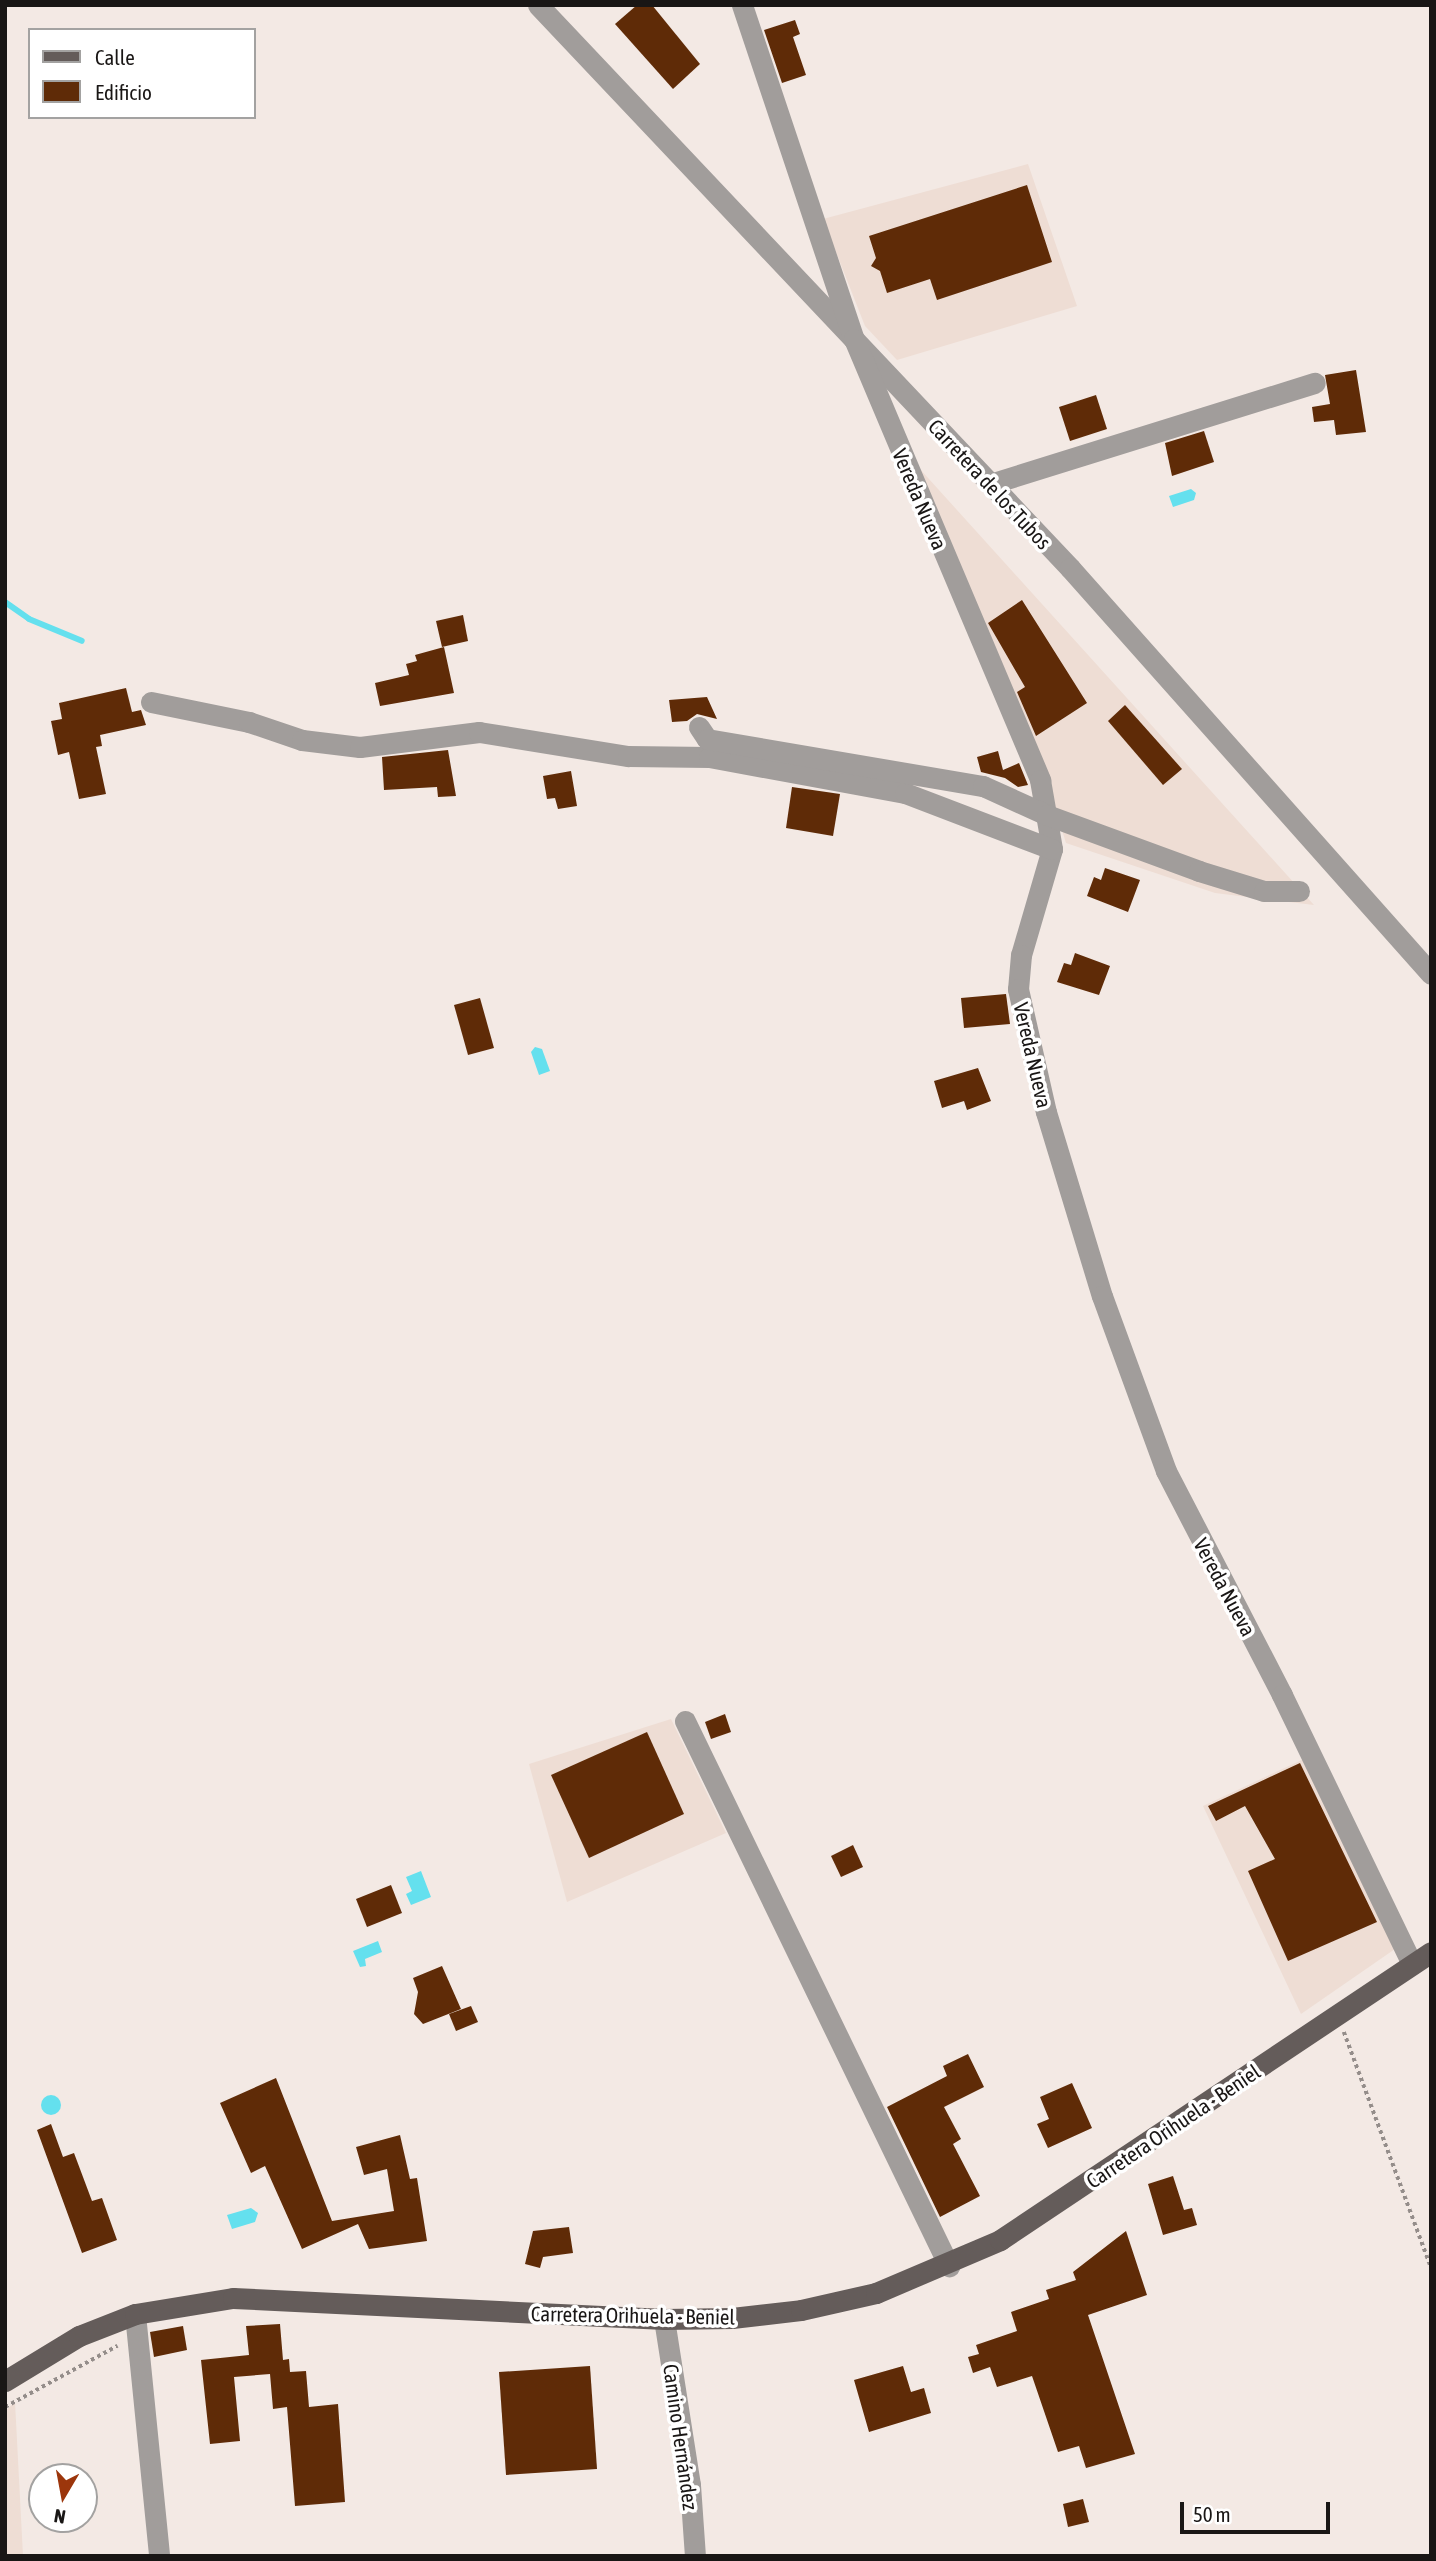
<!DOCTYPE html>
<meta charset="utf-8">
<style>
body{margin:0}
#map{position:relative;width:1436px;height:2561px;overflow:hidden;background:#f3e9e4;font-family:"Asap Condensed",sans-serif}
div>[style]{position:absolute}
.built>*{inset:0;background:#eeddd4}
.water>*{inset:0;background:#64e0ee}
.round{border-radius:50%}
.stream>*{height:6px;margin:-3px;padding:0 3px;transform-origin:3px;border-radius:3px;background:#64e0ee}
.building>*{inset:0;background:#5f2b07}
.path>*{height:3.5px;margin-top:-1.75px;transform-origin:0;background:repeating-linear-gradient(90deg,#948d8a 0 3.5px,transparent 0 7px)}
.minor>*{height:21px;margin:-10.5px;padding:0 10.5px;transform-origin:10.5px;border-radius:10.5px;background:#a19d9b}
.major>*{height:21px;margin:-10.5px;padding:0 10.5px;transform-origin:10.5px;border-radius:10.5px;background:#645c5a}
span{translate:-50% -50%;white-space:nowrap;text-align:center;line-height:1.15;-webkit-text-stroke:7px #fff;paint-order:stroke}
.street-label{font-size:21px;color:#191615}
.frame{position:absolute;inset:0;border:7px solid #191615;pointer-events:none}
.legend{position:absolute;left:28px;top:28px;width:228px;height:91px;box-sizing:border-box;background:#fff;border:2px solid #a3a2a1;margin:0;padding:9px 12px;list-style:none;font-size:21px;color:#191615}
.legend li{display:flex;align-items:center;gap:14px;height:35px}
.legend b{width:35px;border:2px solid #a3a2a1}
.north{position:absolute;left:28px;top:2463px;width:70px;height:70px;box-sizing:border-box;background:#fff;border:2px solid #a3a2a1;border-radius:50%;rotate:190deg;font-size:19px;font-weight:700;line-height:28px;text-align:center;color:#191615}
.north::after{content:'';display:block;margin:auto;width:24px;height:32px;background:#9c360c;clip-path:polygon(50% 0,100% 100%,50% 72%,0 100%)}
.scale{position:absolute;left:1180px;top:2502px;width:150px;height:32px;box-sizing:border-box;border:4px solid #191615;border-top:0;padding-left:9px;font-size:21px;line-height:24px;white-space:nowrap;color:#191615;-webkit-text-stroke:5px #fff;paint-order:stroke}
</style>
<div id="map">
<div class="built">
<div style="clip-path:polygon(1028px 164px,1077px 306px,897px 360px,865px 326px,823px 219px)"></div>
<div style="clip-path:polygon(910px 458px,1314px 905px,1215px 893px,1066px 843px,1039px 756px)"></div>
<div style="clip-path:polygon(671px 1719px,726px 1833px,567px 1902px,529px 1764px)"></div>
<div style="clip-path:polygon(1306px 1758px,1395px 1949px,1301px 2014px,1203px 1806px)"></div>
<div style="clip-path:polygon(15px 2402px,23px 2556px,5px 2556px,5px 2411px)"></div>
</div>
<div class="water">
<div style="clip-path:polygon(1191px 489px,1196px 493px,1194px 500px,1173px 507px,1169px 496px)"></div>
<div style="clip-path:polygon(535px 1047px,542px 1049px,550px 1071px,539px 1075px,531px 1052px)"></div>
<div style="clip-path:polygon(421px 1871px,431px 1897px,411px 1905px,406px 1894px,412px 1891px,406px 1877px)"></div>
<div style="clip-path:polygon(378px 1941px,382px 1952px,365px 1959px,366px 1966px,360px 1967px,353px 1951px)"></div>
<div class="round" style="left:41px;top:2095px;width:20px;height:20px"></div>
<div style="clip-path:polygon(251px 2208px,258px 2213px,255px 2222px,232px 2229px,227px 2215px)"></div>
</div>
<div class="stream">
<div style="left:5px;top:602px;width:29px;rotate:35deg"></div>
<div style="left:29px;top:619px;width:57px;rotate:22.5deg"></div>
</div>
<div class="building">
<div style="clip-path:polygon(637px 5px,652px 5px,700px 64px,673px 89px,615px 24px)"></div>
<div style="clip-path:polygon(795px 20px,800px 34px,793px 37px,806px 75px,782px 83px,764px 30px)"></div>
<div style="clip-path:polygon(1027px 185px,1052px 262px,937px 300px,930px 279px,887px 293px,880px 271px,871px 266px,876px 258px,869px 236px)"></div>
<div style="clip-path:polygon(1356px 370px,1366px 432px,1336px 435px,1334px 420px,1314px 422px,1312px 407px,1330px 404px,1325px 375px)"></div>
<div style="clip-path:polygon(1096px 395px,1107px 429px,1070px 441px,1059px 407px)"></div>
<div style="clip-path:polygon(1204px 431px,1214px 462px,1172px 476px,1165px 443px)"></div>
<div style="clip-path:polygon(1022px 600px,1087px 703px,1036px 736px,1017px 692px,1025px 687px,988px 623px)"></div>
<div style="clip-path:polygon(463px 615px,468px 641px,442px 647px,436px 621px)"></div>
<div style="clip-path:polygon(444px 647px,454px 693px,380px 706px,375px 683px,409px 675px,406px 664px,417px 661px,415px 655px)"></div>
<div style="clip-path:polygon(126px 688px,132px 712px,141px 710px,146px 725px,100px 735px,102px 746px,96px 747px,106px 794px,79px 799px,69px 752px,58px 755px,51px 721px,62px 719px,59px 703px)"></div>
<div style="clip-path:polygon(707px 697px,717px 719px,697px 714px,687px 721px,672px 722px,669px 700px)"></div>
<div style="clip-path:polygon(1125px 705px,1182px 769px,1163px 785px,1108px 721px)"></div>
<div style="clip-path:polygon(448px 750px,456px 796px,438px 797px,437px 787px,384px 790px,382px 757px)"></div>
<div style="clip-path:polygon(998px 751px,1003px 770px,1019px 763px,1028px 785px,1018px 787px,1005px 778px,981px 772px,977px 757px)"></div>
<div style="clip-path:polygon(571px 771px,577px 806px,558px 809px,555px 798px,547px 799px,543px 776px)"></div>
<div style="clip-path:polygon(792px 787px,840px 794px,833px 836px,786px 828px)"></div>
<div style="clip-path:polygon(1105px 868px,1140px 880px,1128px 912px,1087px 896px,1094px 877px,1101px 880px)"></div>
<div style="clip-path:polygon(1075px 953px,1110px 966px,1099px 995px,1057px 982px,1064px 963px,1071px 965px)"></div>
<div style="clip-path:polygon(1006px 994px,1010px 1024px,964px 1028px,961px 998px)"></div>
<div style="clip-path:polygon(480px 998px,494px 1048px,468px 1055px,454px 1005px)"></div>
<div style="clip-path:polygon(978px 1068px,991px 1101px,967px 1110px,964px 1101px,942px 1108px,934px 1081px)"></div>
<div style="clip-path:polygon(725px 1714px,731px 1732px,711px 1739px,705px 1722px)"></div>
<div style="clip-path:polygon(647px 1732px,684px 1814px,589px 1858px,551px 1775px)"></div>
<div style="clip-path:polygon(1300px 1763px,1377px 1922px,1288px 1961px,1248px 1871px,1275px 1859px,1245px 1806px,1216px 1821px,1208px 1806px)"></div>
<div style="clip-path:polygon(853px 1845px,863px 1867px,841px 1877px,831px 1856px)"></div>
<div style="clip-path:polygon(391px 1885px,402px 1913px,367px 1927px,356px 1899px)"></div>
<div style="clip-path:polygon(442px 1966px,461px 2009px,423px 2024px,414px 2014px,418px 1992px,413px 1978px)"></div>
<div style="clip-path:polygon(471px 2006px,478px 2022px,456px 2031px,449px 2014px)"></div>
<div style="clip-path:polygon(968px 2054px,984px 2087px,944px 2107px,961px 2139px,953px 2144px,980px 2196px,940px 2217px,887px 2107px,947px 2076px,943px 2066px)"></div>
<div style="clip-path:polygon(276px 2078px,332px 2221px,394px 2211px,387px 2169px,364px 2175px,356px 2147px,400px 2135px,410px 2179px,417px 2178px,427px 2241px,369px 2249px,358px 2224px,302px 2249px,265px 2166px,251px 2173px,220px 2103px)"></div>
<div style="clip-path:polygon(1072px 2083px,1092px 2128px,1048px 2148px,1037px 2124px,1049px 2119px,1040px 2097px)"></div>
<div style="clip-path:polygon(51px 2124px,63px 2157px,74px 2153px,92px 2201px,102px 2198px,117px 2240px,82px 2253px,37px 2130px)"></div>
<div style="clip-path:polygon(1173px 2176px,1184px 2210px,1192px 2208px,1197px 2225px,1163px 2235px,1148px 2184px)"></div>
<div style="clip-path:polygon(569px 2227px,573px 2253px,543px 2257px,540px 2268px,525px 2264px,533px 2231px)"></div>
<div style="clip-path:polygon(1126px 2231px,1147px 2295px,1088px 2315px,1135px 2454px,1086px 2468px,1079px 2446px,1058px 2452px,1032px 2376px,997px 2387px,990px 2367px,973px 2373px,968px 2357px,979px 2354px,976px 2345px,1017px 2331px,1011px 2312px,1049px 2299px,1046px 2290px,1076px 2280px,1073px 2272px)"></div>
<div style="clip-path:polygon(280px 2324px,283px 2360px,289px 2359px,290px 2372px,306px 2371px,309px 2407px,338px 2404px,345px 2502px,295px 2506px,287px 2407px,273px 2409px,270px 2374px,234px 2377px,240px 2441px,210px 2444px,201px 2360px,249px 2355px,246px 2326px)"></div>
<div style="clip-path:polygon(183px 2326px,187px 2350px,154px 2357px,150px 2332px)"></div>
<div style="clip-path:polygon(590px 2366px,597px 2469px,506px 2475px,499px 2372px)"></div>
<div style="clip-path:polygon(903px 2366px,911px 2392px,924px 2388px,931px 2413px,869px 2432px,854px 2380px)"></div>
<div style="clip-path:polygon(1083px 2499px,1089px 2522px,1068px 2527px,1063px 2504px)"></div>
</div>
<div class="path">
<div style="left:1344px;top:2032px;width:251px;rotate:69.7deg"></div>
<div style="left:5px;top:2407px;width:128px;rotate:-28.6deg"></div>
</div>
<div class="minor">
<div style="left:538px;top:5px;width:775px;rotate:46.62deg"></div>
<div style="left:1070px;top:568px;width:543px;rotate:48.36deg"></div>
<div style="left:742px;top:5px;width:352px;rotate:71.5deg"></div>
<div style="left:854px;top:339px;width:479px;rotate:67.1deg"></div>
<div style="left:1040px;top:780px;width:70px;rotate:80.1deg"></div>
<div style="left:1052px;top:849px;width:110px;rotate:106.3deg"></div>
<div style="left:1021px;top:955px;width:34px;rotate:95deg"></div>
<div style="left:1018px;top:989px;width:126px;rotate:77.2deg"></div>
<div style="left:1046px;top:1112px;width:192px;rotate:73.1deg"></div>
<div style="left:1102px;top:1296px;width:186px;rotate:69.9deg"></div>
<div style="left:1166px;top:1471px;width:252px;rotate:62.6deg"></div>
<div style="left:1282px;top:1695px;width:299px;rotate:64.2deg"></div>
<div style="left:990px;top:484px;width:340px;rotate:-17.3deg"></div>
<div style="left:151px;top:702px;width:100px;rotate:11.5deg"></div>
<div style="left:249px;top:722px;width:56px;rotate:18.8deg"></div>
<div style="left:302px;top:740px;width:58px;rotate:6.9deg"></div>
<div style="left:360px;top:747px;width:120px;rotate:-7.2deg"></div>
<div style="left:479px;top:732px;width:151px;rotate:9.2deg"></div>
<div style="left:628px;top:756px;width:81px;rotate:0.7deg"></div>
<div style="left:709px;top:757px;width:199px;rotate:10.4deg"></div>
<div style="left:905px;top:793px;width:157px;rotate:20.9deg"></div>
<div style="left:699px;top:727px;width:14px;rotate:56deg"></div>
<div style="left:707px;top:739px;width:280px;rotate:9.7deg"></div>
<div style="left:983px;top:786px;width:70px;rotate:24.4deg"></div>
<div style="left:1047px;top:815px;width:162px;rotate:20.2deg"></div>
<div style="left:1199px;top:871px;width:68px;rotate:17.1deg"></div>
<div style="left:1264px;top:891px;width:35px"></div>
<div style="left:685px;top:1721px;width:606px;rotate:64.15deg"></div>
<div style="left:135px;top:2314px;width:243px;rotate:84.3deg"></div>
<div style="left:664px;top:2319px;width:168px;rotate:81.1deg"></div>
<div style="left:690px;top:2485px;width:71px;rotate:86deg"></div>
</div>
<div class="major">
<div style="left:5px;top:2381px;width:87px;rotate:-31.3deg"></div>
<div style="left:79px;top:2336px;width:60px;rotate:-21.4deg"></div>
<div style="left:135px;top:2314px;width:99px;rotate:-9.3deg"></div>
<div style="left:233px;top:2298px;width:432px;rotate:2.8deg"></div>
<div style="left:664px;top:2319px;width:68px;rotate:-0.8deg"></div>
<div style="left:732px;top:2318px;width:69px;rotate:-6.6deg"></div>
<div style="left:801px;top:2310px;width:77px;rotate:-12.8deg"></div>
<div style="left:876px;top:2293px;width:135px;rotate:-23.1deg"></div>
<div style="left:1000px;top:2240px;width:518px;rotate:-33.75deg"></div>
</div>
<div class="street-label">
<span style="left:990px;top:484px;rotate:47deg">Carretera de los Tubos</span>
<span style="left:920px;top:499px;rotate:67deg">Vereda Nueva</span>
<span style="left:1033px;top:1055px;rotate:77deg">Vereda Nueva</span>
<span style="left:1225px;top:1587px;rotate:62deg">Vereda Nueva</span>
<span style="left:1173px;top:2126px;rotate:-34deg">Carretera Orihuela - Beniel</span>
<span style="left:633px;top:2315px;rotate:1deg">Carretera Orihuela - Beniel</span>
<span style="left:681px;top:2437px;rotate:82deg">Camino Hernández</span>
</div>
<div class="frame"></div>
<ul class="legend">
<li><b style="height:9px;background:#645c5a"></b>Calle</li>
<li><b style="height:19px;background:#5f2b07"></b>Edificio</li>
</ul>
<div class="north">N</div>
<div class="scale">50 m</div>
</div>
